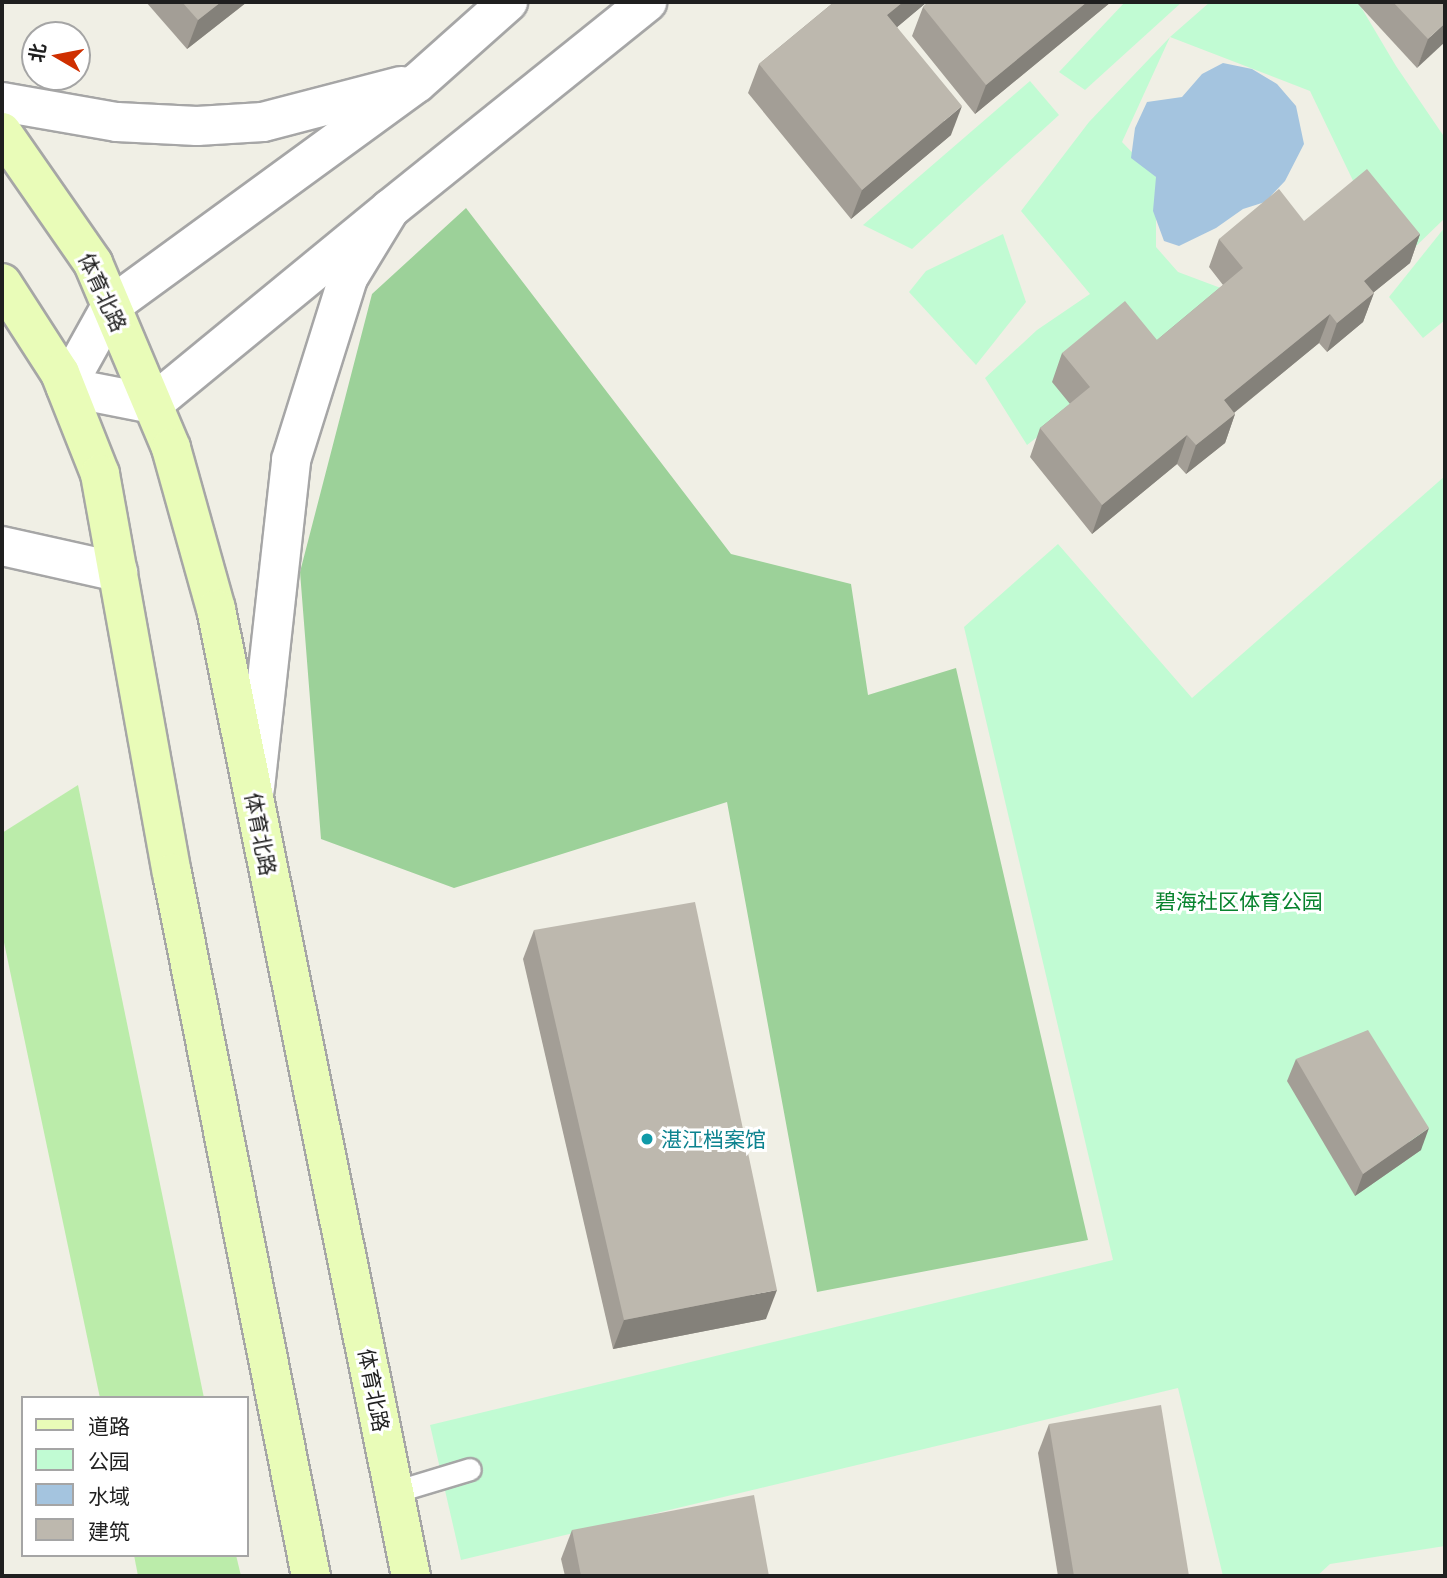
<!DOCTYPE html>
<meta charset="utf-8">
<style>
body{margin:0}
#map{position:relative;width:1447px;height:1578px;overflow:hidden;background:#f0efe5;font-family:"IBM Plex Sans","Noto Sans SC",sans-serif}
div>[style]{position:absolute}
.grass>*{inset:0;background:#bbecaa}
.forest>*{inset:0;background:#9cd199}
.park>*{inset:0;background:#c1fbd3}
.water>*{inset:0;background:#a4c4df}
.roads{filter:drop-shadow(2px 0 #a6a6a6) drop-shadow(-2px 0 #a6a6a6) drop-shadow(0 2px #a6a6a6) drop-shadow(0 -2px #a6a6a6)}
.service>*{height:21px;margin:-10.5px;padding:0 10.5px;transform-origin:10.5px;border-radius:10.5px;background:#fff}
.minor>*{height:38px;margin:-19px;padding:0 19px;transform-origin:19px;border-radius:19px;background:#fff}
.tertiary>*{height:38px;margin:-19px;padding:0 19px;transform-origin:19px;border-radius:19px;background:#fff}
.secondary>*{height:38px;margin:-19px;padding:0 19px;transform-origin:19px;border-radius:19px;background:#e9fcb8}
.wall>*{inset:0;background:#a39e96}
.shaded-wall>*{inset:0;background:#84817a}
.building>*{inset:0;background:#bdb8ae}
.dots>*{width:19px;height:19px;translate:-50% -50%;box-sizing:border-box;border:4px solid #fff;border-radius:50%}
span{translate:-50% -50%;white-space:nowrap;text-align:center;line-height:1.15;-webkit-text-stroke:6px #fff;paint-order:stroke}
.street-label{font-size:21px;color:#1f1f1f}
.park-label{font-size:21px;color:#08832e}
.culture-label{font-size:21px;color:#0d838f}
.left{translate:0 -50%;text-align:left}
.frame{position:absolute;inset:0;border:4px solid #1f1f1f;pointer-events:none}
.legend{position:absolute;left:21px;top:1396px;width:228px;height:161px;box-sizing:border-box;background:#fff;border:2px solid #a5a5a5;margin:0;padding:9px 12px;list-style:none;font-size:21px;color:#1f1f1f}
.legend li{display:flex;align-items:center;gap:14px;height:35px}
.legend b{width:35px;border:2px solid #a5a5a5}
.north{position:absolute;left:21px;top:21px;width:70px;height:70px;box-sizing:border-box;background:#fff;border:2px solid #a5a5a5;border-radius:50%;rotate:280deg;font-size:19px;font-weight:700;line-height:28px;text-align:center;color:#1f1f1f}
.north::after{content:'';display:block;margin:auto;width:24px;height:32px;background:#cf2f00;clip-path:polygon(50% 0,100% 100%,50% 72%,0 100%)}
</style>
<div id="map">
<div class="grass">
<div style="clip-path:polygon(78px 785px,204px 1398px,100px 1398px,2px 933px,2px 833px)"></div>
<div style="clip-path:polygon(134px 1555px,236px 1555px,241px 1576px,138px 1576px)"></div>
</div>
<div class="forest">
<div style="clip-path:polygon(466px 208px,731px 554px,851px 584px,868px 695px,956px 668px,1088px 1240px,817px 1292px,727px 802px,454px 888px,321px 839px,300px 572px,372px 294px)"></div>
</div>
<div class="park">
<div style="clip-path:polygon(1125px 2px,1182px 2px,1085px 90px,1059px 72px)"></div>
<div style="clip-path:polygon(1210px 2px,1358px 2px,1396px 66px,1445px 138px,1445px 218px,1412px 250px,1357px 189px,1310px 91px,1170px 37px,1122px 142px,1156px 177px,1156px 247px,1178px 272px,1226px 290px,1027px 445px,985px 378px,1037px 330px,1090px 294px,1021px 211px,1089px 122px,1170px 37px)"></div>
<div style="clip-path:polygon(1030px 81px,1059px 115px,912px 249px,863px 225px)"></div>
<div style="clip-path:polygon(1445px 227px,1445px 320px,1423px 338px,1389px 297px)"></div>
<div style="clip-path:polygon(1003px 234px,1026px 302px,976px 365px,909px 292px,926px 271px)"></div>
<div style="clip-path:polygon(1445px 476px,1445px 1546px,1330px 1564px,1317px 1576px,1223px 1576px,1178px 1388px,461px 1560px,430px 1425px,1113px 1260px,964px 627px,1058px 544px,1192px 698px)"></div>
</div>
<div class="water">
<div style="clip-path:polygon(1223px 63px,1252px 69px,1277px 84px,1296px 106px,1304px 144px,1285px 181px,1265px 202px,1243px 209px,1216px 228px,1179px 246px,1164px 241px,1153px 211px,1156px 177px,1131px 158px,1135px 128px,1147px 102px,1182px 97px,1202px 74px)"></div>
</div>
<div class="roads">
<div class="service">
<div style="left:394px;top:1492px;width:79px;rotate:-16.8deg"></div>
</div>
<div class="minor">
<div style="left:2px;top:546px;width:119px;rotate:12.6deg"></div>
</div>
<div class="tertiary">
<div style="left:2px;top:102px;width:117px;rotate:9.9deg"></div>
<div style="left:117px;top:122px;width:80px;rotate:2.9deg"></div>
<div style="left:197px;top:126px;width:66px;rotate:-3.5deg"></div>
<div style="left:263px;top:122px;width:143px;rotate:-14.6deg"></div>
<div style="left:390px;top:209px;width:307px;rotate:140.6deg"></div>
<div style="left:153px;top:404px;width:89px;rotate:-168.9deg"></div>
<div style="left:66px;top:387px;width:93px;rotate:-60.9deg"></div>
<div style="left:111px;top:306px;width:379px;rotate:-36.1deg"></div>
<div style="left:417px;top:83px;width:122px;rotate:-41.7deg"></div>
<div style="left:255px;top:788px;width:330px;rotate:-83.7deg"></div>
<div style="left:291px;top:460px;width:191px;rotate:-72.6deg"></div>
<div style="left:348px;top:278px;width:81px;rotate:-58.7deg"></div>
<div style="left:390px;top:209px;width:330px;rotate:-38.8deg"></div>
</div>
<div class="secondary">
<div style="left:2px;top:132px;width:160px;rotate:55.2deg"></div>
<div style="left:93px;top:263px;width:201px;rotate:67.1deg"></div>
<div style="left:171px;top:448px;width:167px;rotate:74.4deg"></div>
<div style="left:216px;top:609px;width:986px;rotate:78.6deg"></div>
<div style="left:2px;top:283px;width:107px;rotate:57.2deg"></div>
<div style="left:60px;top:373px;width:109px;rotate:68.4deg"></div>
<div style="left:100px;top:474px;width:405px;rotate:79.8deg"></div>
<div style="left:172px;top:873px;width:717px;rotate:78.82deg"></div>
</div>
</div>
<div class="wall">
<div style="clip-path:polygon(146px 2px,247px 2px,187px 49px)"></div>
<div style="clip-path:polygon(834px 2px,1111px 2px,975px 114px,912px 36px,923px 7px,927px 3px,927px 2px,897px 27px,951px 135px,851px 219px,748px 93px,759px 64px)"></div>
<div style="clip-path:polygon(1359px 2px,1445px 2px,1417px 68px,1358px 4px)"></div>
<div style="clip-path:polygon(1304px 221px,1420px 234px,1410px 263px,1374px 292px,1363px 322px,1327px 352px,1319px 343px,1234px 413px,1235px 414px,1225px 443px,1186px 474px,1177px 464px,1092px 534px,1030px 457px,1040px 428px,1070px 404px,1052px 382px,1062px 353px,1157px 340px,1223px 285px,1209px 267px,1219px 239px)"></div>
<div style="clip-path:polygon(534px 930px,766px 1319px,613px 1349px,523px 959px)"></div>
<div style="clip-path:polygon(1296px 1059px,1421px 1150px,1355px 1196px,1287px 1081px)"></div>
<div style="clip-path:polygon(1049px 1424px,1189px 1576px,1058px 1576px,1038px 1453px)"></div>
<div style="clip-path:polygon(572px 1530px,769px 1576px,565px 1576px,561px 1559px)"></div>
</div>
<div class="shaded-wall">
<div style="clip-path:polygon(221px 2px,247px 2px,187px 49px,198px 20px)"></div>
<div style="clip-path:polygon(903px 2px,927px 2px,877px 44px,887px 15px)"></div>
<div style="clip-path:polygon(1087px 2px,1111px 2px,975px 114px,986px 85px)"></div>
<div style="clip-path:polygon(1445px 23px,1445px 42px,1417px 68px,1428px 39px)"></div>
<div style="clip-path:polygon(962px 106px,951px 135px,851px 219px,862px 190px)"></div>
<div style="clip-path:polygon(1420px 234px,1410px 263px,1353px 309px,1364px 281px)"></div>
<div style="clip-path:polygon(1374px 293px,1363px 322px,1327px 352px,1337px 323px)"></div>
<div style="clip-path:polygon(1330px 314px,1319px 343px,1214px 429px,1224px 400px)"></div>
<div style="clip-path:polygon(1235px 414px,1225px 443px,1186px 474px,1196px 445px)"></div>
<div style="clip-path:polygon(1187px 435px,1177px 464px,1092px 534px,1102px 505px)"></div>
<div style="clip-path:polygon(1429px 1128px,1421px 1150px,1355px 1196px,1363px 1174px)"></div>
<div style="clip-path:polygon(777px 1290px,766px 1319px,613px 1349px,624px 1320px)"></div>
</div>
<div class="building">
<div style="clip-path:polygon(182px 2px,221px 2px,198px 20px)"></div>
<div style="clip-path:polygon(834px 2px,903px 2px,887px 15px,962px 106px,862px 190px,759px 64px)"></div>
<div style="clip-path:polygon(929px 2px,1087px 2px,986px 85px,923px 7px)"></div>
<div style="clip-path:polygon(1393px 2px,1445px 2px,1445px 23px,1428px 39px)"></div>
<div style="clip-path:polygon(1367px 169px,1420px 234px,1364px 281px,1374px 293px,1337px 323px,1330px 314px,1224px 400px,1235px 414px,1196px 445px,1187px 435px,1102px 505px,1040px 428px,1090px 387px,1062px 353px,1125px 301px,1157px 340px,1243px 268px,1219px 239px,1279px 189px,1304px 221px)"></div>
<div style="clip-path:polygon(695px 902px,777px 1290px,624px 1320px,534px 930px)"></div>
<div style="clip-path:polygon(1368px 1030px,1429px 1128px,1363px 1174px,1296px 1059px)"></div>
<div style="clip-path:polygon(1161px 1405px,1189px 1576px,1074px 1576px,1049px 1424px)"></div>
<div style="clip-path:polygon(754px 1495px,769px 1576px,581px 1576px,572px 1530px)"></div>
</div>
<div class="dots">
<div style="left:647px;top:1139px;background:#0f9aa8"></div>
</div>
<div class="street-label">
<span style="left:103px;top:292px;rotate:65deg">体育北路</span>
<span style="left:261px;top:834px;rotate:79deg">体育北路</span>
<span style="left:374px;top:1390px;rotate:79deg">体育北路</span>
</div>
<div class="park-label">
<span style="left:1239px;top:901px">碧海社区体育公园</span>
</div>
<div class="culture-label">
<span class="left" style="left:661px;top:1139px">湛江档案馆</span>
</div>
<div class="frame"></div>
<ul class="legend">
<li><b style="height:9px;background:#e9fcb8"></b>道路</li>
<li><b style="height:19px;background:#c1fbd3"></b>公园</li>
<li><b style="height:19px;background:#a4c4df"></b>水域</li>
<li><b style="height:19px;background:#bdb8ae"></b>建筑</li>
</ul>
<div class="north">北</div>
</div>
